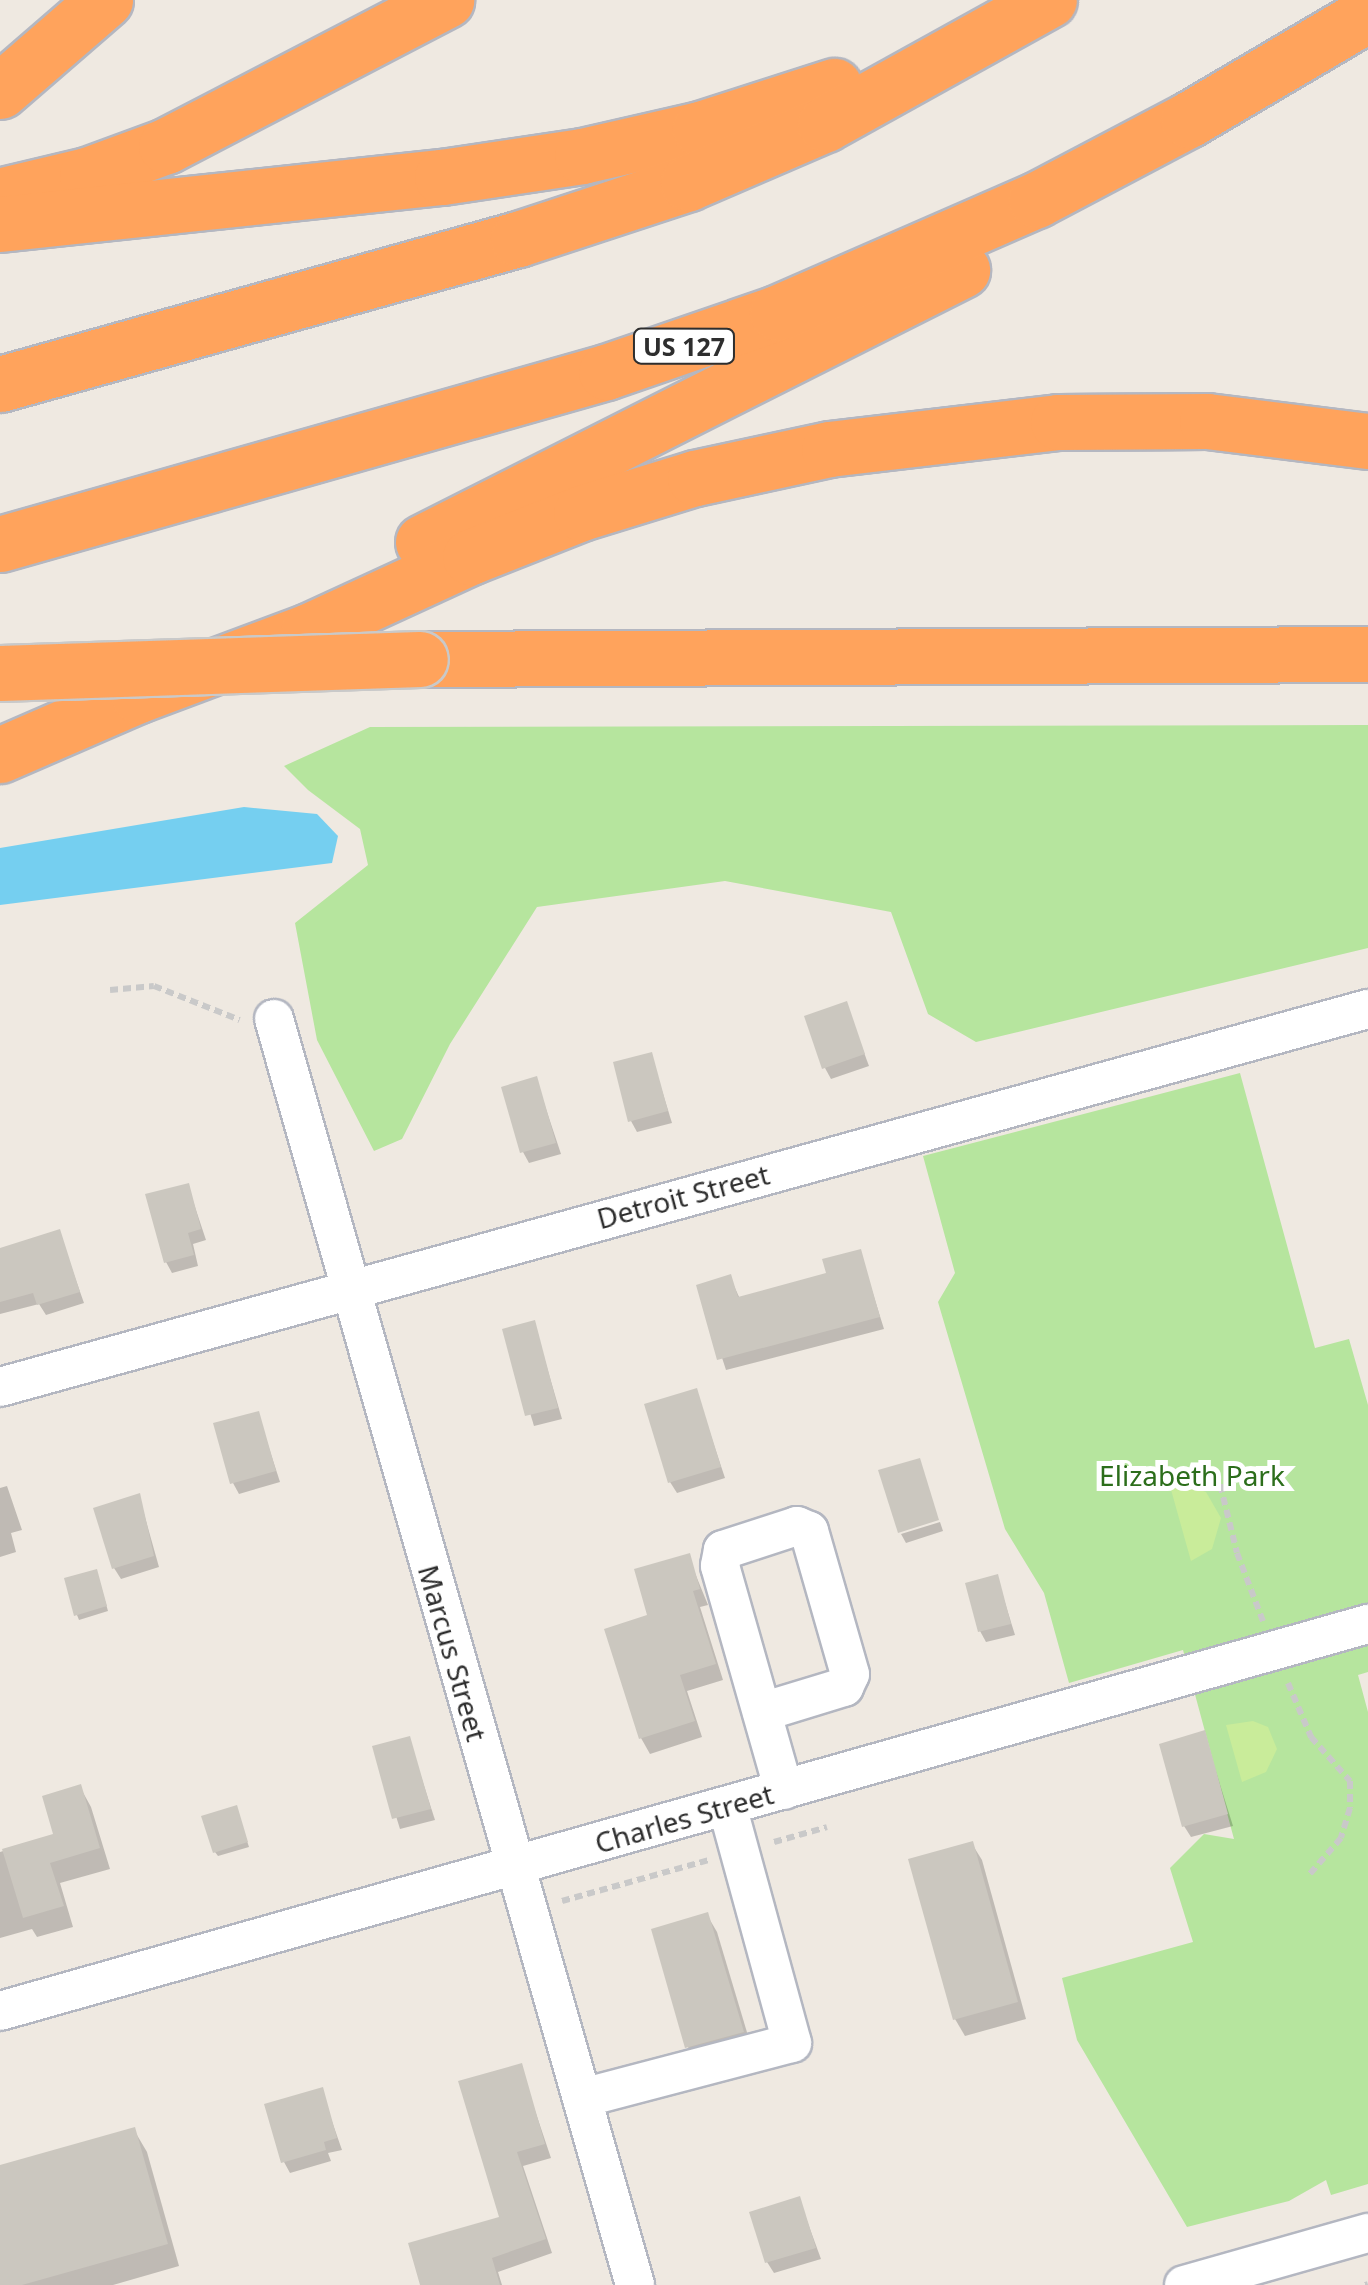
<!DOCTYPE html>
<style>
body{margin:0}
#map{position:relative;width:1368px;height:2285px;overflow:hidden;background:#efe9e1;font-family:"Noto Sans",sans-serif}
div>[style]{position:absolute}
.green>*{inset:0;background:#b6e59e}
.pitch>*{inset:0;background:#c9ec9a}
.water>*{inset:0;background:#75cff0}
.shadow>*{inset:0;background:#0003}
.building>*{inset:0;background:#cbc7bf}
.path>*{height:6px;margin-top:-3px;transform-origin:0;background:repeating-linear-gradient(90deg,#c9c9c9 0 8px,transparent 0 13px)}
.roads{filter:drop-shadow(2px 0 #b4b7c1) drop-shadow(-2px 0 #b4b7c1) drop-shadow(0 2px #b4b7c1) drop-shadow(0 -2px #b4b7c1)}
.minor>*{height:38px;margin:-19px;padding:0 19px;transform-origin:19px;border-radius:19px;background:#fff}
.highway>*{height:55px;margin:-27.5px;padding:0 27.5px;transform-origin:27.5px;border-radius:27.5px;background:#ffa35c}
.bridges{filter:drop-shadow(2px 0 #c9c9c9) drop-shadow(-2px 0 #c9c9c9) drop-shadow(0 2px #c9c9c9) drop-shadow(0 -2px #c9c9c9)}
.highway-bridge>*{height:55px;margin:-27.5px;padding:0 27.5px;transform-origin:27.5px;border-radius:27.5px;background:#ffa35c}
span{translate:-50% -50%;white-space:nowrap;text-align:center;line-height:1.15;-webkit-text-stroke:10px #fff;paint-order:stroke}
.shield-label span{padding:2px 8px;background:#fff;border:2px solid;border-radius:8px;-webkit-text-stroke-width:0}
.shield-label{font-size:25px;color:#2e2e2e;font-weight:700}
.street-label{font-size:28px;color:#2e2e2e}
.park-label{font-size:28px;color:#2c6e1b}
</style>
<div id="map">
<div class="green">
<div style="clip-path:polygon(1368px 725px,1368px 948px,976px 1042px,928px 1014px,891px 912px,725px 881px,537px 907px,450px 1044px,402px 1139px,374px 1151px,317px 1040px,295px 923px,368px 865px,360px 829px,308px 790px,284px 766px,370px 727px)"></div>
<div style="clip-path:polygon(1240px 1073px,1315px 1348px,1349px 1339px,1368px 1405px,1368px 1672px,1358px 1675px,1368px 1712px,1368px 2184px,1331px 2195px,1326px 2180px,1289px 2201px,1187px 2227px,1077px 2040px,1062px 1978px,1193px 1942px,1170px 1868px,1204px 1834px,1234px 1839px,1183px 1650px,1069px 1683px,1044px 1593px,1005px 1529px,938px 1302px,955px 1273px,923px 1156px)"></div>
</div>
<div class="pitch">
<div style="clip-path:polygon(1182px 1484px,1206px 1492px,1221px 1518px,1212px 1549px,1191px 1561px,1170px 1486px)"></div>
<div style="clip-path:polygon(1253px 1721px,1268px 1727px,1277px 1749px,1266px 1772px,1242px 1782px,1226px 1725px)"></div>
</div>
<div class="water">
<div style="clip-path:polygon(244px 807px,317px 814px,338px 836px,332px 863px,0 905px,0 848px)"></div>
</div>
<div class="shadow">
<div style="clip-path:polygon(846px 1004px,869px 1066px,831px 1079px,825px 1068px)"></div>
<div style="clip-path:polygon(651px 1055px,672px 1123px,637px 1132px,631px 1121px)"></div>
<div style="clip-path:polygon(536px 1079px,561px 1154px,529px 1163px,523px 1152px)"></div>
<div style="clip-path:polygon(188px 1186px,206px 1240px,193px 1244px,198px 1266px,172px 1273px,166px 1262px)"></div>
<div style="clip-path:polygon(59px 1232px,84px 1303px,46px 1315px,39px 1304px,0 1314px,0 1250px)"></div>
<div style="clip-path:polygon(860px 1252px,884px 1329px,726px 1370px,699px 1287px,730px 1277px,740px 1299px,829px 1275px)"></div>
<div style="clip-path:polygon(534px 1323px,562px 1419px,534px 1426px,505px 1330px)"></div>
<div style="clip-path:polygon(696px 1391px,725px 1478px,677px 1493px,670px 1482px)"></div>
<div style="clip-path:polygon(258px 1414px,280px 1482px,239px 1494px,233px 1483px)"></div>
<div style="clip-path:polygon(7px 1486px,22px 1530px,11px 1533px,16px 1552px,0 1557px,0 1488px)"></div>
<div style="clip-path:polygon(139px 1496px,159px 1567px,121px 1579px,114px 1568px)"></div>
<div style="clip-path:polygon(940px 1522px,943px 1531px,906px 1543px,901px 1534px)"></div>
<div style="clip-path:polygon(688px 1556px,708px 1605px,700px 1607px,723px 1680px,687px 1691px,702px 1737px,650px 1754px,641px 1738px,650px 1617px)"></div>
<div style="clip-path:polygon(98px 1576px,108px 1611px,79px 1620px,77px 1615px)"></div>
<div style="clip-path:polygon(997px 1577px,1015px 1635px,986px 1642px,980px 1631px)"></div>
<div style="clip-path:polygon(1204px 1733px,1233px 1826px,1191px 1837px,1184px 1826px)"></div>
<div style="clip-path:polygon(409px 1739px,435px 1820px,400px 1829px,375px 1748px)"></div>
<div style="clip-path:polygon(80px 1787px,91px 1807px,110px 1869px,60px 1883px,73px 1927px,37px 1937px,32px 1929px,0 1938px,0 1852px,56px 1835px)"></div>
<div style="clip-path:polygon(238px 1813px,249px 1847px,218px 1856px,215px 1852px)"></div>
<div style="clip-path:polygon(972px 1844px,982px 1860px,1026px 2019px,965px 2036px,955px 2019px)"></div>
<div style="clip-path:polygon(707px 1915px,717px 1932px,752px 2049px,697px 2064px,688px 2047px)"></div>
<div style="clip-path:polygon(520px 2066px,551px 2158px,523px 2166px,552px 2253px,498px 2272px,502px 2285px,422px 2285px,502px 2219px)"></div>
<div style="clip-path:polygon(321px 2090px,342px 2150px,328px 2153px,331px 2161px,290px 2173px,284px 2162px)"></div>
<div style="clip-path:polygon(134px 2130px,147px 2152px,179px 2266px,113px 2285px,0 2285px,0 2168px)"></div>
<div style="clip-path:polygon(799px 2199px,821px 2259px,774px 2273px,767px 2262px)"></div>
</div>
<div class="building">
<div style="clip-path:polygon(847px 1001px,865px 1054px,822px 1069px,804px 1016px)"></div>
<div style="clip-path:polygon(652px 1052px,668px 1111px,628px 1122px,613px 1062px)"></div>
<div style="clip-path:polygon(537px 1076px,556px 1143px,520px 1153px,501px 1087px)"></div>
<div style="clip-path:polygon(189px 1183px,201px 1229px,188px 1233px,194px 1255px,164px 1263px,145px 1194px)"></div>
<div style="clip-path:polygon(60px 1229px,80px 1292px,37px 1305px,33px 1293px,0 1302px,0 1248px)"></div>
<div style="clip-path:polygon(861px 1249px,880px 1317px,717px 1360px,696px 1285px,731px 1274px,738px 1297px,826px 1273px,822px 1259px)"></div>
<div style="clip-path:polygon(535px 1320px,558px 1408px,525px 1416px,502px 1329px)"></div>
<div style="clip-path:polygon(697px 1388px,721px 1467px,668px 1483px,644px 1404px)"></div>
<div style="clip-path:polygon(259px 1411px,276px 1471px,230px 1484px,213px 1423px)"></div>
<div style="clip-path:polygon(920px 1458px,939px 1520px,898px 1533px,878px 1470px)"></div>
<div style="clip-path:polygon(140px 1493px,154px 1556px,112px 1569px,93px 1508px)"></div>
<div style="clip-path:polygon(690px 1553px,700px 1589px,693px 1591px,716px 1664px,680px 1675px,695px 1721px,639px 1739px,604px 1629px,647px 1615px,634px 1569px)"></div>
<div style="clip-path:polygon(97px 1569px,107px 1606px,74px 1616px,64px 1578px)"></div>
<div style="clip-path:polygon(998px 1574px,1011px 1624px,978px 1632px,965px 1583px)"></div>
<div style="clip-path:polygon(1205px 1730px,1228px 1814px,1182px 1827px,1159px 1744px)"></div>
<div style="clip-path:polygon(410px 1736px,431px 1809px,392px 1819px,372px 1746px)"></div>
<div style="clip-path:polygon(81px 1784px,100px 1848px,50px 1863px,64px 1906px,23px 1918px,2px 1849px,53px 1834px,42px 1796px)"></div>
<div style="clip-path:polygon(237px 1805px,248px 1842px,213px 1853px,201px 1816px)"></div>
<div style="clip-path:polygon(973px 1841px,1018px 2002px,953px 2020px,908px 1859px)"></div>
<div style="clip-path:polygon(708px 1912px,744px 2032px,685px 2048px,651px 1929px)"></div>
<div style="clip-path:polygon(522px 2063px,545px 2144px,517px 2152px,546px 2239px,492px 2258px,500px 2285px,420px 2285px,408px 2243px,499px 2217px,458px 2081px)"></div>
<div style="clip-path:polygon(323px 2087px,337px 2138px,324px 2142px,326px 2150px,281px 2163px,264px 2104px)"></div>
<div style="clip-path:polygon(135px 2127px,168px 2244px,22px 2285px,0 2285px,0 2165px)"></div>
<div style="clip-path:polygon(800px 2196px,816px 2248px,765px 2263px,749px 2212px)"></div>
</div>
<div class="path">
<div style="left:110px;top:990px;width:44px;rotate:-5.2deg"></div>
<div style="left:154px;top:986px;width:92px;rotate:21.6deg"></div>
<div style="left:1217px;top:1472px;width:83px;rotate:76.1deg"></div>
<div style="left:1237px;top:1553px;width:73px;rotate:69.1deg"></div>
<div style="left:1288px;top:1683px;width:59px;rotate:66.9deg"></div>
<div style="left:1311px;top:1737px;width:59px;rotate:48.4deg"></div>
<div style="left:1350px;top:1781px;width:27px;rotate:90deg"></div>
<div style="left:1350px;top:1808px;width:31px;rotate:107deg"></div>
<div style="left:1341px;top:1838px;width:49px;rotate:130.9deg"></div>
<div style="left:774px;top:1842px;width:55px;rotate:-15.8deg"></div>
<div style="left:562px;top:1901px;width:153px;rotate:-15.6deg"></div>
<div style="left:1365px;top:2285px;width:3px;rotate:-18deg"></div>
</div>
<div class="roads">
<div class="minor">
<div style="left:274px;top:1019px;width:1316px;rotate:74.08deg"></div>
<div style="left:0;top:1387px;width:1419px;rotate:-15.45deg"></div>
<div style="left:762px;top:1712px;width:86px;rotate:-17deg"></div>
<div style="left:844px;top:1687px;width:14px;rotate:-65deg"></div>
<div style="left:850px;top:1674px;width:149px;rotate:-106deg"></div>
<div style="left:809px;top:1531px;width:13px;rotate:-157deg"></div>
<div style="left:797px;top:1526px;width:78px;rotate:162deg"></div>
<div style="left:723px;top:1550px;width:16px;rotate:101deg"></div>
<div style="left:720px;top:1566px;width:233px;rotate:74.1deg"></div>
<div style="left:0;top:2011px;width:1422px;rotate:-15.8deg"></div>
<div style="left:582px;top:2098px;width:217px;rotate:-14.7deg"></div>
<div style="left:792px;top:2043px;width:246px;rotate:-105.3deg"></div>
<div style="left:1184px;top:2285px;width:191px;rotate:-15.8deg"></div>
</div>
<div class="highway">
<div style="left:0;top:91px;width:139px;rotate:-40.9deg"></div>
<div style="left:7px;top:194px;width:82px;rotate:-13.4deg"></div>
<div style="left:87px;top:175px;width:84px;rotate:-20.2deg"></div>
<div style="left:166px;top:146px;width:316px;rotate:-27.5deg"></div>
<div style="left:0;top:224px;width:444px;rotate:-6.1deg"></div>
<div style="left:442px;top:177px;width:142px;rotate:-8.5deg"></div>
<div style="left:582px;top:156px;width:121px;rotate:-12.9deg"></div>
<div style="left:700px;top:129px;width:141px;rotate:-17.8deg"></div>
<div style="left:0;top:384px;width:538px;rotate:-15.64deg"></div>
<div style="left:518px;top:239px;width:179px;rotate:-18.2deg"></div>
<div style="left:688px;top:183px;width:149px;rotate:-23.3deg"></div>
<div style="left:825px;top:124px;width:256px;rotate:-29deg"></div>
<div style="left:423px;top:542px;width:604px;rotate:-26.78deg"></div>
<div style="left:0;top:544px;width:630px;rotate:-15.85deg"></div>
<div style="left:606px;top:372px;width:181px;rotate:-19deg"></div>
<div style="left:777px;top:313px;width:283px;rotate:-23.6deg"></div>
<div style="left:1036px;top:200px;width:172px;rotate:-27.8deg"></div>
<div style="left:1188px;top:120px;width:209px;rotate:-30.5deg"></div>
<div style="left:420px;top:659px;width:948px;rotate:-0.3deg"></div>
<div style="left:0;top:755px;width:150px;rotate:-23.5deg"></div>
<div style="left:138px;top:695px;width:183px;rotate:-20.5deg"></div>
<div style="left:309px;top:631px;width:177px;rotate:-24.7deg"></div>
<div style="left:470px;top:557px;width:119px;rotate:-21.6deg"></div>
<div style="left:581px;top:513px;width:119px;rotate:-17.1deg"></div>
<div style="left:695px;top:478px;width:137px;rotate:-12.2deg"></div>
<div style="left:829px;top:449px;width:231px;rotate:-6.7deg"></div>
<div style="left:1058px;top:422px;width:149px;rotate:-0.4deg"></div>
<div style="left:1207px;top:421px;width:162px;rotate:7.1deg"></div>
</div>
</div>
<div class="bridges">
<div class="highway-bridge">
<div style="left:0;top:673px;width:420px;rotate:-1.9deg"></div>
</div>
</div>
<div class="shield-label">
<span style="left:684px;top:346px">US 127</span>
</div>
<div class="street-label">
<span style="left:683px;top:1196px;rotate:-15deg">Detroit Street</span>
<span style="left:453px;top:1653px;rotate:74deg">Marcus Street</span>
<span style="left:684px;top:1818px;rotate:-16deg">Charles Street</span>
</div>
<div class="park-label">
<span style="left:1192px;top:1475px">Elizabeth Park</span>
</div>
</div>
